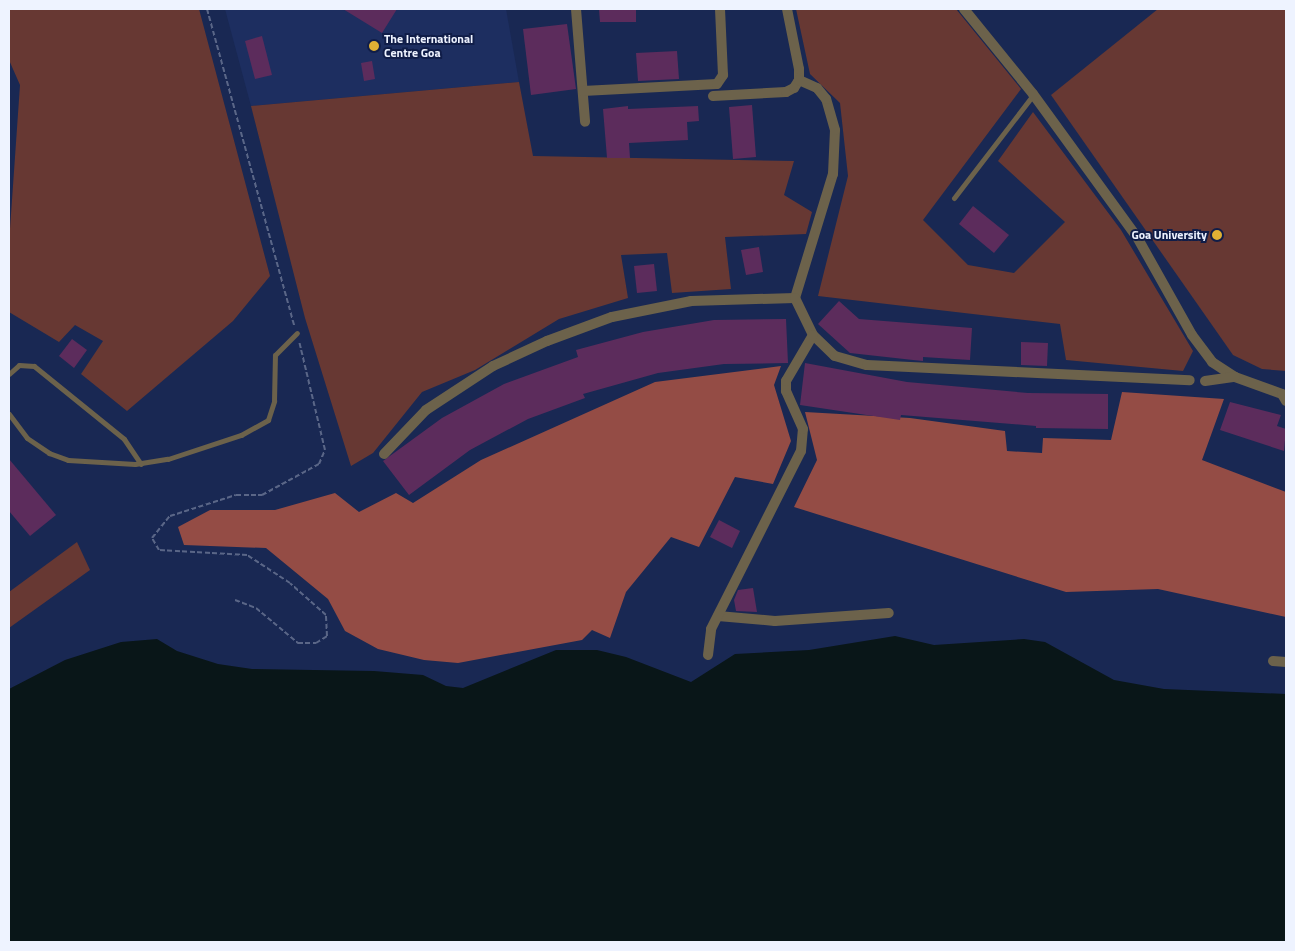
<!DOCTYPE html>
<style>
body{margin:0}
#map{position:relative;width:1295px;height:951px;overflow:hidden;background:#192853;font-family:"Titillium Web",sans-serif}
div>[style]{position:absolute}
.built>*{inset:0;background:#1d2e60}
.green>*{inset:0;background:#673833}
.forest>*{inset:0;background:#944c45}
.water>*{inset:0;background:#091618}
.building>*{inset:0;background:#5c2c5c}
.path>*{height:2px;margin-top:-1px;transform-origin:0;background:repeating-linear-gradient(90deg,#5a6687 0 5px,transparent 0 7.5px)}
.lane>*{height:5px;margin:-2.5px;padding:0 2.5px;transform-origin:2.5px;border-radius:2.5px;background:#6c624b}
.street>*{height:10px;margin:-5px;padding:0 5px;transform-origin:5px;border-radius:5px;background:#6c624b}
.dots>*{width:14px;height:14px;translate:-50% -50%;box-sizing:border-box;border:2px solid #101d48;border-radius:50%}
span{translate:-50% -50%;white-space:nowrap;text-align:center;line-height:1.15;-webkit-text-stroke:4px #101d48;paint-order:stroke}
.poi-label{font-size:12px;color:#eef3ff;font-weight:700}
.left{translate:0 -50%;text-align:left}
.right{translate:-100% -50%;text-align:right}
.frame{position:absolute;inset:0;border:10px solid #eef3ff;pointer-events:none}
</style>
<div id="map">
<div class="built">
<div style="clip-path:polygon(225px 9px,506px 9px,519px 82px,251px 106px)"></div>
</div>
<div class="green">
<div style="clip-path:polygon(9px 9px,199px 9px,270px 276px,233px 321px,127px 411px,81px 374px,103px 341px,75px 325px,59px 342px,9px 312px,9px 243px,20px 85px,9px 60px)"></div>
<div style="clip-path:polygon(796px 9px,956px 9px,1021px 89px,923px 220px,968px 265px,1014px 273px,1065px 222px,998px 161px,1033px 112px,1121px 230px,1193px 351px,1183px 371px,1066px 360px,1060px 324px,818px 296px,848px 176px,840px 103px,810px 74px)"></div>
<div style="clip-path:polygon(1158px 9px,1286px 9px,1286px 371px,1262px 369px,1233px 355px,1051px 95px)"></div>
<div style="clip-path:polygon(519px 82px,533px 156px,794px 161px,784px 195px,812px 212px,806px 234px,725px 237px,731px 289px,672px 293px,667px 253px,621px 255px,628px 298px,559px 319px,475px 370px,422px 392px,373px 453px,351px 466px,305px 318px,251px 106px)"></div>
<div style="clip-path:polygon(77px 542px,90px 570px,9px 628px,9px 592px)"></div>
</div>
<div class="forest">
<div style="clip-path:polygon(781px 366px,774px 385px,791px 441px,773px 484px,735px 477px,699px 547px,671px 537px,626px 592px,610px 638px,592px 630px,582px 640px,458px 663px,424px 660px,378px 649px,345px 631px,328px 599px,266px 548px,184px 545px,178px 527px,210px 510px,275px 510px,335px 493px,359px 512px,396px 493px,413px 503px,481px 460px,655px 382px)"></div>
<div style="clip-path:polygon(1122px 392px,1224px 399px,1202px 460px,1286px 492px,1286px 617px,1158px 589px,1066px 592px,794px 507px,817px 460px,805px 412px,910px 418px,1005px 431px,1007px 451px,1042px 453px,1043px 438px,1111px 440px)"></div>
</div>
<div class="water">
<div style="clip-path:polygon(895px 636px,934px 645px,1024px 639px,1045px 642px,1114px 680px,1164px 689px,1286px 694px,1286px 942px,9px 942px,9px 689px,65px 660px,121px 642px,157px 639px,177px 651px,218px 664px,252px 669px,374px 671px,423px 675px,446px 686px,463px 688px,556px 650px,597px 650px,626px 657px,691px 682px,735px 654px,809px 650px)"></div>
</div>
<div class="building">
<div style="clip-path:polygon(343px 9px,397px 9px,382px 33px)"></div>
<div style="clip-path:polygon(599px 9px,636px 9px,636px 22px,600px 22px)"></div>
<div style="clip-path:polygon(567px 24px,576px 89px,531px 95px,523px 29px)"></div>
<div style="clip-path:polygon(262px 36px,272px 75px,255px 79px,245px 41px)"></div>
<div style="clip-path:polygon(677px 51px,679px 79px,638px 81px,636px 53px)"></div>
<div style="clip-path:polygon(372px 61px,375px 79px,364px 81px,361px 63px)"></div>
<div style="clip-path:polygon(752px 105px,756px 157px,733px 159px,729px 107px)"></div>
<div style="clip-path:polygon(628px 106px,628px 109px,698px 106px,699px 121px,687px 122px,688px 140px,629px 143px,630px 158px,607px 158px,603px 109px)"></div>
<div style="clip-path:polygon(973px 206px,1009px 235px,994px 253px,959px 224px)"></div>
<div style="clip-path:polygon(759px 247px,763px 272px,746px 275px,741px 250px)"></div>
<div style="clip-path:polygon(654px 264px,657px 291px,637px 293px,634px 266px)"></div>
<div style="clip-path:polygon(839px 301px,859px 319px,972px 328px,970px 360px,923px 357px,923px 361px,913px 360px,850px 353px,818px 324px)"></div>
<div style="clip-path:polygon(786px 319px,788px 363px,724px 364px,658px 373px,583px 394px,585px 398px,528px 419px,470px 450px,409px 495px,383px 461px,442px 418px,504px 384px,578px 357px,576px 350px,643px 332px,714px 320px)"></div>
<div style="clip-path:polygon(72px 339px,87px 350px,74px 368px,59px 356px)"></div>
<div style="clip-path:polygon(1021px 342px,1048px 343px,1047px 366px,1021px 365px)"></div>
<div style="clip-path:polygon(805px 363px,907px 382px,1028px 393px,1108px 394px,1108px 429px,1036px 428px,1036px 426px,901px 415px,900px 420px,800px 405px)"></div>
<div style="clip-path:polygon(1230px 402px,1281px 415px,1277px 426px,1286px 429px,1284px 451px,1220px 430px)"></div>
<div style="clip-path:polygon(9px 459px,56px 515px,30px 536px,9px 511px)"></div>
<div style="clip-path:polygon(719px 520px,740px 531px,732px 548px,710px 537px)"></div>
<div style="clip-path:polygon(753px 588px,757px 612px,736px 611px,734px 600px,738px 590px)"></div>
</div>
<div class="path">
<div style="left:207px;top:9px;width:328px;rotate:74.6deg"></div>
<div style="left:235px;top:600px;width:22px;rotate:21deg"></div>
<div style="left:256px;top:608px;width:55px;rotate:39.8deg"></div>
<div style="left:298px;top:643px;width:18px"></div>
<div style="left:316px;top:643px;width:13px;rotate:-32deg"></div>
<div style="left:327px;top:636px;width:21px;rotate:-93deg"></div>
<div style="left:326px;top:615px;width:48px;rotate:-138.4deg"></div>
<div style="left:290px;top:583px;width:51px;rotate:-146.9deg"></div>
<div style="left:247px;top:555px;width:88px;rotate:-176.7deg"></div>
<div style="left:159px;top:550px;width:14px;rotate:-120deg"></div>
<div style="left:152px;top:538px;width:28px;rotate:-51deg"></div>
<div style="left:170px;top:516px;width:69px;rotate:-17.7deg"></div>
<div style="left:236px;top:495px;width:26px"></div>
<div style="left:262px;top:495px;width:65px;rotate:-28.5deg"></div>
<div style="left:319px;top:464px;width:15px;rotate:-67deg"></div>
<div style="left:325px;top:450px;width:112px;rotate:-103.4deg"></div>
</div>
<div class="lane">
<div style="left:954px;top:198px;width:130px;rotate:-52.5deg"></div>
<div style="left:9px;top:374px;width:13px;rotate:-42deg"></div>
<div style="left:19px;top:365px;width:15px;rotate:4deg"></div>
<div style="left:34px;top:366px;width:116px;rotate:39deg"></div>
<div style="left:124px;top:439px;width:30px;rotate:56deg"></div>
<div style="left:9px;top:414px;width:30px;rotate:53deg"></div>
<div style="left:27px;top:438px;width:27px;rotate:34deg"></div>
<div style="left:49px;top:453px;width:20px;rotate:20deg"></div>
<div style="left:68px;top:460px;width:67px;rotate:3.4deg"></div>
<div style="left:135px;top:464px;width:33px;rotate:-9deg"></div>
<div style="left:168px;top:459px;width:77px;rotate:-18.2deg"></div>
<div style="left:241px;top:435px;width:31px;rotate:-29deg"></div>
<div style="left:268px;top:420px;width:20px;rotate:-72deg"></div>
<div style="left:274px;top:401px;width:46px;rotate:-88.8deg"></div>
<div style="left:275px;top:355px;width:31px;rotate:-45deg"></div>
</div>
<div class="street">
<div style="left:576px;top:9px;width:113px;rotate:85.4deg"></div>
<div style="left:964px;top:9px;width:109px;rotate:50.9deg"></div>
<div style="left:1033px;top:94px;width:177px;rotate:54deg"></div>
<div style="left:1137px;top:237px;width:112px;rotate:60.7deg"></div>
<div style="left:1192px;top:335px;width:34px;rotate:53deg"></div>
<div style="left:1212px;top:362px;width:27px;rotate:33deg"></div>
<div style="left:1235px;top:377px;width:50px;rotate:19.9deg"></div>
<div style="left:1282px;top:394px;width:8px;rotate:60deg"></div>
<div style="left:583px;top:91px;width:134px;rotate:-3deg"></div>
<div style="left:717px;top:84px;width:11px;rotate:-56deg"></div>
<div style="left:723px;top:75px;width:66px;rotate:-92.6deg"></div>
<div style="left:713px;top:96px;width:73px;rotate:-3.1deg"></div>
<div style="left:786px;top:92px;width:9px;rotate:-27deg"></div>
<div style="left:794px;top:88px;width:9px;rotate:-58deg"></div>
<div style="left:799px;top:80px;width:11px;rotate:-90deg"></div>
<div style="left:799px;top:69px;width:61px;rotate:-101.3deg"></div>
<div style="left:795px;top:298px;width:130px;rotate:-73deg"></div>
<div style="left:833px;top:174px;width:44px;rotate:-87.4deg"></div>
<div style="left:835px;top:130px;width:32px;rotate:-106deg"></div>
<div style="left:826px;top:99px;width:14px;rotate:-129deg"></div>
<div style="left:817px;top:88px;width:20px;rotate:-156deg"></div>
<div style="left:1205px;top:381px;width:30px;rotate:-8deg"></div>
<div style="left:384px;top:454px;width:61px;rotate:-46.3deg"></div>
<div style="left:426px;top:410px;width:80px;rotate:-33.3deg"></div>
<div style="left:493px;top:366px;width:60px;rotate:-24.8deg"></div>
<div style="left:547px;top:341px;width:69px;rotate:-20.3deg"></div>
<div style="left:612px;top:317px;width:81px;rotate:-11.4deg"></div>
<div style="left:691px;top:301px;width:104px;rotate:-1.7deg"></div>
<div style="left:795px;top:298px;width:41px;rotate:64.1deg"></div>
<div style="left:813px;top:335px;width:30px;rotate:44deg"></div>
<div style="left:835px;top:356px;width:33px;rotate:16deg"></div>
<div style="left:867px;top:365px;width:323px;rotate:2.7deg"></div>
<div style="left:718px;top:616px;width:57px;rotate:5deg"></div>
<div style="left:775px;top:621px;width:114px;rotate:-4deg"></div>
<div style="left:708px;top:655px;width:26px;rotate:-83deg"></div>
<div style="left:711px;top:629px;width:199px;rotate:-63.2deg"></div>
<div style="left:801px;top:451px;width:22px;rotate:-85deg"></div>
<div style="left:803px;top:429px;width:42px;rotate:-114.1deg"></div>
<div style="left:786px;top:391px;width:10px;rotate:-90deg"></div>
<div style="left:786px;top:381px;width:53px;rotate:-59.6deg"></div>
<div style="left:1273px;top:661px;width:13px;rotate:4deg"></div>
</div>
<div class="dots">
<div style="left:374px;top:46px;background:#dfb034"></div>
<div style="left:1217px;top:235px;background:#dfb034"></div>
</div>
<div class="poi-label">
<span class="left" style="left:384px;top:46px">The International<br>Centre Goa</span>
<span class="right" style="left:1207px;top:235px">Goa University</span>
</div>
<div class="frame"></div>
</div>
